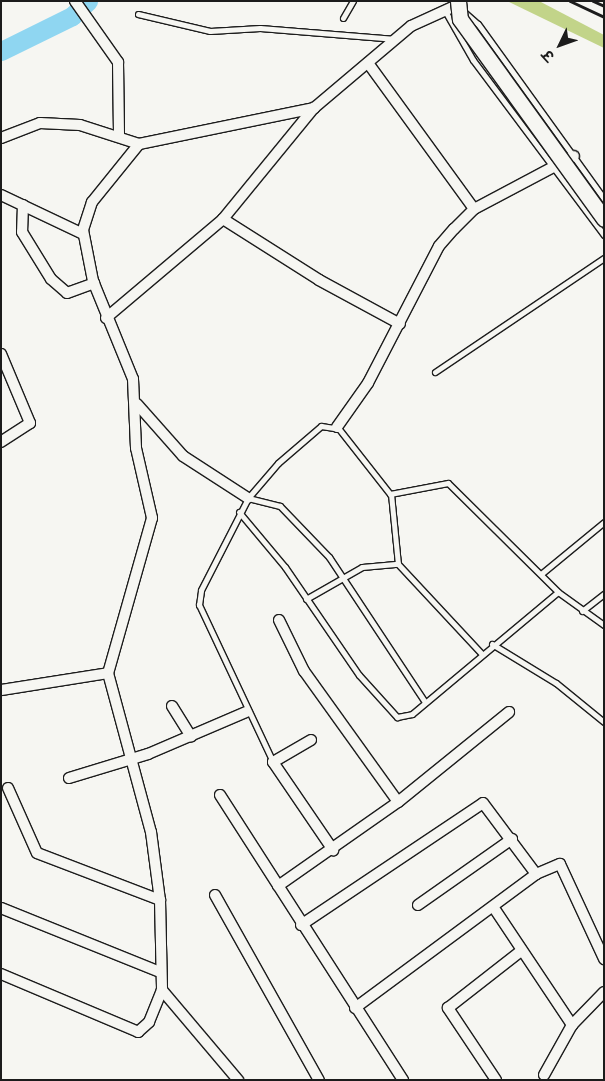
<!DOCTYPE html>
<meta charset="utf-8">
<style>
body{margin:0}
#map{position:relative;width:605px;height:1081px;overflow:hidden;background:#f6f6f2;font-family:Itim,"Playpen Sans Deva",sans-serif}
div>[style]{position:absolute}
.green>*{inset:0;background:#c2d489}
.river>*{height:19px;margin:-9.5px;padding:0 9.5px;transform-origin:9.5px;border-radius:9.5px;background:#8fd6f1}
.roads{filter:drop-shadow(1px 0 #1c1c1c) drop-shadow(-1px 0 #1c1c1c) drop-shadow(0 1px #1c1c1c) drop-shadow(0 -1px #1c1c1c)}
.lane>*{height:5px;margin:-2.5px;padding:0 2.5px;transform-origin:2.5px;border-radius:2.5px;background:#f6f6f2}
.street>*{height:10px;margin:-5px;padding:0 5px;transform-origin:5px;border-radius:5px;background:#f6f6f2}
.rail>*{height:3px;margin:-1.5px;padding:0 1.5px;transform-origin:1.5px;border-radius:1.5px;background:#1c1c1c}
.bridges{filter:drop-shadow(1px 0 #1c1c1c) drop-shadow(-1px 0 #1c1c1c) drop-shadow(0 1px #1c1c1c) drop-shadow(0 -1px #1c1c1c)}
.primary-bridge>*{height:15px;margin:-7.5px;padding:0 7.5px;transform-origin:7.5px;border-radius:7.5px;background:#f6f6f2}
span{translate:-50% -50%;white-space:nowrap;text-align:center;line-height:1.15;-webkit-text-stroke:5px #f6f6f2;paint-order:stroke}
.frame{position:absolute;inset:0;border:2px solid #1c1c1c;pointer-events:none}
.north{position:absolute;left:535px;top:20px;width:50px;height:50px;-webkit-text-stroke:4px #f6f6f2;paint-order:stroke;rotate:228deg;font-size:14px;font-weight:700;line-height:20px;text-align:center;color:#1c1c1c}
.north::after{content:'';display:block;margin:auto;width:18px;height:22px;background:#1c1c1c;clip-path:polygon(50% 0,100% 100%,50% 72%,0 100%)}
</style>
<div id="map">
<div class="green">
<div style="clip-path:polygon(507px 1px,539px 1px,604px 35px,604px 48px)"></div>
</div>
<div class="river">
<div style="left:1px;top:51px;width:79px;rotate:-26.2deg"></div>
<div style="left:72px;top:16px;width:22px;rotate:-43deg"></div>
</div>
<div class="roads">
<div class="lane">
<div style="left:445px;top:11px;width:56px;rotate:60.3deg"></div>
<div style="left:473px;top:60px;width:219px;rotate:53.2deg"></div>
<div style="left:464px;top:12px;width:18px;rotate:41deg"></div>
<div style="left:478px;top:24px;width:216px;rotate:54.2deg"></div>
<div style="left:138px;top:14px;width:74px;rotate:13.3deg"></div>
<div style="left:210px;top:31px;width:50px;rotate:-3.4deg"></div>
<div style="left:260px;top:28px;width:136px;rotate:4.6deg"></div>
<div style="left:343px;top:18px;width:20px;rotate:-60deg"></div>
<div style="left:435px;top:372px;width:204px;rotate:-34deg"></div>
<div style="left:391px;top:494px;width:70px;rotate:84.3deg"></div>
<div style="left:248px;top:498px;width:33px;rotate:14deg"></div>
<div style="left:280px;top:506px;width:71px;rotate:46.1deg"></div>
<div style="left:329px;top:557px;width:174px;rotate:56.5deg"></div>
<div style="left:239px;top:512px;width:72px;rotate:50.1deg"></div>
<div style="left:285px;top:567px;width:131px;rotate:55.6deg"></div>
<div style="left:359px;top:675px;width:57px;rotate:47.9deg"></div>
<div style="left:397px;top:717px;width:15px;rotate:-11deg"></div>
<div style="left:412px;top:714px;width:190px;rotate:-39.9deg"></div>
<div style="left:541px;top:574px;width:82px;rotate:-39.5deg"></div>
<div style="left:306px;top:599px;width:64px;rotate:-29.7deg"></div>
<div style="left:362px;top:567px;width:36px;rotate:-5deg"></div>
<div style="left:398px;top:564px;width:123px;rotate:47deg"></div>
<div style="left:582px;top:611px;width:28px;rotate:-38deg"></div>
<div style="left:492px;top:644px;width:75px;rotate:31.4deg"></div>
<div style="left:556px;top:683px;width:62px;rotate:39.1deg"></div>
<div style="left:273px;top:762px;width:174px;rotate:-115.2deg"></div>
<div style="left:199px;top:605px;width:15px;rotate:-82deg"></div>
<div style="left:201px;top:590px;width:103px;rotate:-62.9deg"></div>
<div style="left:248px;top:498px;width:46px;rotate:-49.4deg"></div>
<div style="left:278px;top:463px;width:57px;rotate:-40.7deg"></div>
<div style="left:321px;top:426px;width:18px;rotate:9deg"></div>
<div style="left:339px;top:429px;width:83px;rotate:51.9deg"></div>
<div style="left:390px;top:494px;width:59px;rotate:-10.7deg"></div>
<div style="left:448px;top:483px;width:155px;rotate:44.7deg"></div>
<div style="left:558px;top:592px;width:57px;rotate:35.7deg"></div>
</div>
<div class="street">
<div style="left:75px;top:1px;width:75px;rotate:54.8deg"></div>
<div style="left:118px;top:62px;width:73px;rotate:89.2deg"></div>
<div style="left:368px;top:63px;width:180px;rotate:54deg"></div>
<div style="left:1px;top:138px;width:42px;rotate:-21deg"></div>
<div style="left:40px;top:123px;width:40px;rotate:2.9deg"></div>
<div style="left:80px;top:125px;width:62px;rotate:17.9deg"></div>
<div style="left:139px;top:144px;width:179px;rotate:-11.6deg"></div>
<div style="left:314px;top:108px;width:127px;rotate:-40.2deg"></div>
<div style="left:411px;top:26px;width:48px;rotate:-24.4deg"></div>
<div style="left:139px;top:144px;width:75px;rotate:129deg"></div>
<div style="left:92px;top:202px;width:29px;rotate:108deg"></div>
<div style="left:83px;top:230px;width:52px;rotate:78.9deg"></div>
<div style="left:93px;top:281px;width:106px;rotate:67.8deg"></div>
<div style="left:133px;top:379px;width:69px;rotate:87.5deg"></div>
<div style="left:136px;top:448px;width:72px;rotate:77.1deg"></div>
<div style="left:152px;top:518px;width:161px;rotate:105.8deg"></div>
<div style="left:108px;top:673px;width:165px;rotate:74.9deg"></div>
<div style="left:151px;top:832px;width:69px;rotate:82.5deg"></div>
<div style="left:160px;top:900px;width:90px;rotate:88.7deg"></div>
<div style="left:162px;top:990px;width:118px;rotate:49.8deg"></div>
<div style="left:1px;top:195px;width:91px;rotate:25.4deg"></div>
<div style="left:23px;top:205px;width:27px;rotate:92deg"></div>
<div style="left:22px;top:232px;width:55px;rotate:58.3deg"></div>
<div style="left:51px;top:279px;width:21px;rotate:41deg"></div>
<div style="left:67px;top:293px;width:29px;rotate:-20deg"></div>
<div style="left:223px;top:219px;width:114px;rotate:32.4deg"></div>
<div style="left:319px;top:280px;width:92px;rotate:28.5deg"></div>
<div style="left:106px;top:318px;width:153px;rotate:-40.2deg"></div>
<div style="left:223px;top:219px;width:144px;rotate:-50.7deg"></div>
<div style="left:1px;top:354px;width:75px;rotate:67.2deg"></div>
<div style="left:30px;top:423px;width:35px;rotate:147deg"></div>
<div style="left:137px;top:404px;width:69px;rotate:48.5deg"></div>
<div style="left:183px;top:456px;width:77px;rotate:32.9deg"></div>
<div style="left:337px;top:427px;width:54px;rotate:-54.8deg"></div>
<div style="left:368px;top:383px;width:154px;rotate:-62.6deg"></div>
<div style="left:439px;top:246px;width:23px;rotate:-49deg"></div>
<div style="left:454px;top:229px;width:28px;rotate:-45deg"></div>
<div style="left:474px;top:209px;width:113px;rotate:-27.9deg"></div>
<div style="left:279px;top:620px;width:57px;rotate:63.9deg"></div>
<div style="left:304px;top:671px;width:161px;rotate:54.3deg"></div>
<div style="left:1px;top:690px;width:108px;rotate:-9deg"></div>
<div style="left:172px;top:706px;width:36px;rotate:58deg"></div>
<div style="left:311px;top:740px;width:44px;rotate:149.9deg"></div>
<div style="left:273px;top:762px;width:107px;rotate:55.7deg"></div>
<div style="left:69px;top:778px;width:83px;rotate:-16.9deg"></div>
<div style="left:148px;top:754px;width:107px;rotate:-23.2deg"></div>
<div style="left:8px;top:788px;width:71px;rotate:66deg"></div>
<div style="left:37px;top:853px;width:132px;rotate:20.9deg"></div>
<div style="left:220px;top:795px;width:339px;rotate:57.3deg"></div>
<div style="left:278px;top:886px;width:146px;rotate:-35deg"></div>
<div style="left:398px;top:802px;width:143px;rotate:-39deg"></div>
<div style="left:215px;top:895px;width:212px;rotate:60.7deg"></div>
<div style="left:418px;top:905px;width:115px;rotate:-35.1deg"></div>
<div style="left:1px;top:908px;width:171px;rotate:21.9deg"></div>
<div style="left:494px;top:908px;width:141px;rotate:56.3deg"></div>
<div style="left:301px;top:925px;width:219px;rotate:-33.8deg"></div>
<div style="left:483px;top:803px;width:89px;rotate:53.3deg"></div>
<div style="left:1px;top:974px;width:149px;rotate:22.9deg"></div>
<div style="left:138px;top:1032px;width:15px;rotate:-42deg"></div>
<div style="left:149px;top:1022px;width:35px;rotate:-68deg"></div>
<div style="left:355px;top:1008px;width:225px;rotate:-36.5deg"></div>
<div style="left:536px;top:874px;width:26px;rotate:-23deg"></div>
<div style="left:560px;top:864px;width:105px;rotate:65.1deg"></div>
<div style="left:544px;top:1075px;width:57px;rotate:-60.8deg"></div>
<div style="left:572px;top:1025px;width:46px;rotate:-45.9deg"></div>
<div style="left:496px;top:1080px;width:87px;rotate:-123.7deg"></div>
<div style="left:448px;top:1008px;width:93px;rotate:-38deg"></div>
</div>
</div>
<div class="rail">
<div style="left:570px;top:1px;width:38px;rotate:25deg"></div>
<div style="left:593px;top:1px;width:12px;rotate:24deg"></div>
</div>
<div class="bridges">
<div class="primary-bridge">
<div style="left:458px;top:1px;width:18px;rotate:84deg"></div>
<div style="left:460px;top:19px;width:246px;rotate:54.2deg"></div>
</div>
</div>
<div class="frame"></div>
<div class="north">उ</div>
</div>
